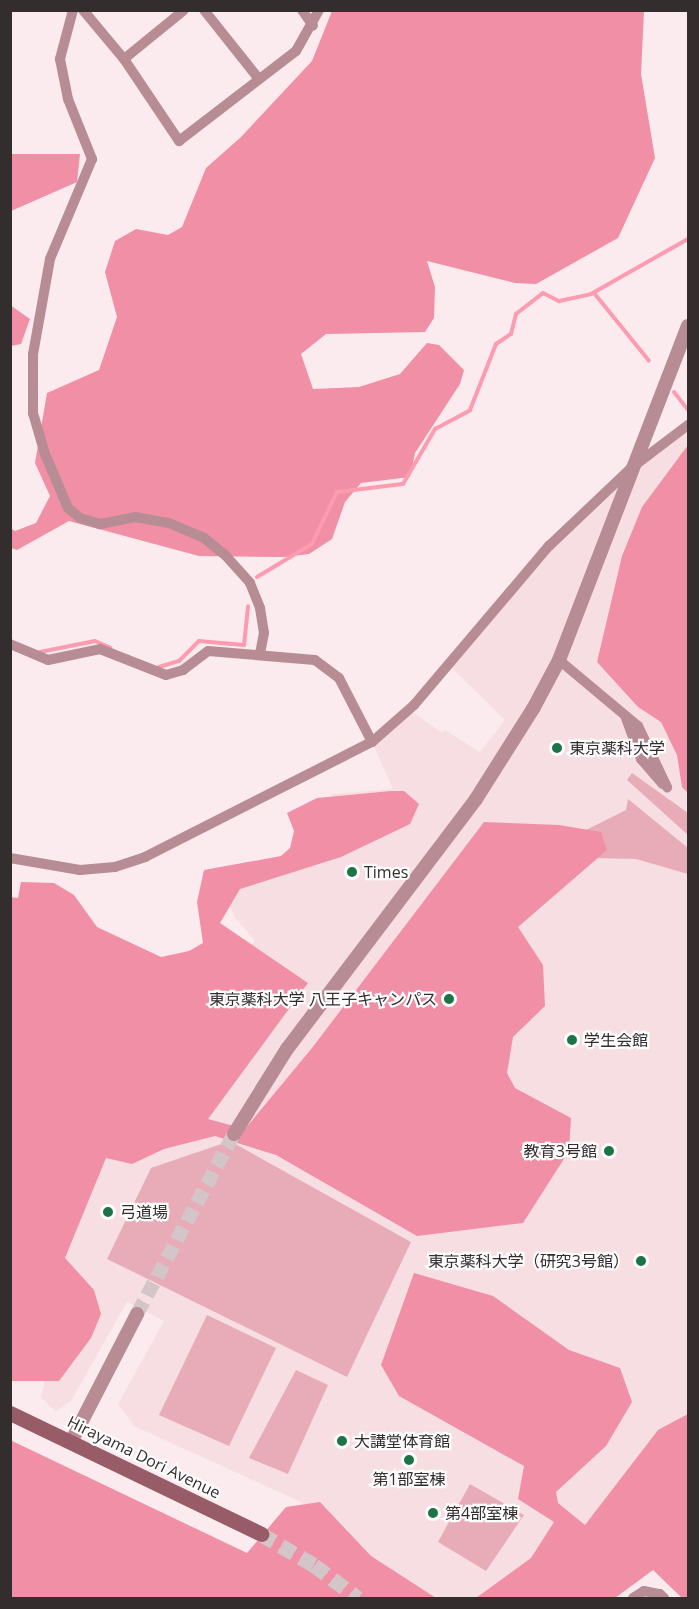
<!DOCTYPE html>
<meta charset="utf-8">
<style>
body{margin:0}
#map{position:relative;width:699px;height:1609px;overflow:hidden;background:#fbebee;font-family:"Open Sans","Noto Sans JP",sans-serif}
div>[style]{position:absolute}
.built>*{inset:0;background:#f7dee2}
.green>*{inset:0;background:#e8acb8}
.forest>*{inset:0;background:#f08fa5}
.stream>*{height:4px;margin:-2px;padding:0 2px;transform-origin:2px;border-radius:2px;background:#fd9bb0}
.tertiary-tunnel>*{height:14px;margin-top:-7px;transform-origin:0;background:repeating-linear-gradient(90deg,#d3c5c8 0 14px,transparent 0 21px)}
.secondary-tunnel>*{height:15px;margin-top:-7.5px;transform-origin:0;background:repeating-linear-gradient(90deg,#d3c5c8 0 15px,transparent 0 23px)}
.minor>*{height:10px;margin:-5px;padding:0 5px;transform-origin:5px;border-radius:5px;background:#b78c94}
.tertiary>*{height:14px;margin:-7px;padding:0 7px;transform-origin:7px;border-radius:7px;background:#b78c94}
.secondary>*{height:15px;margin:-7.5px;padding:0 7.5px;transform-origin:7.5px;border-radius:7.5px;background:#985c69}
.dots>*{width:16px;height:16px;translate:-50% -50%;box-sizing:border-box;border:3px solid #fdfdfd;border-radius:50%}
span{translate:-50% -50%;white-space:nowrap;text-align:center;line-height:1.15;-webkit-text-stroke:4.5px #fdfdfd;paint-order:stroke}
.poi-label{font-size:16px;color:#332d2e}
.left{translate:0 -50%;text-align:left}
.right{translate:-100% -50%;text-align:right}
.street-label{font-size:16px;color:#332d2e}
.frame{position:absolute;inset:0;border:12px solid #332d2e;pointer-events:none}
</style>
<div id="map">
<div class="built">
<div style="clip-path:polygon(688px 425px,688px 1446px,507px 1598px,394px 1598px,335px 1526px,301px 1502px,134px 1426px,118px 1404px,164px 1321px,127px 1302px,71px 1401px,56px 1411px,41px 1398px,54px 1334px,10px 1058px,150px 1073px,255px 941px,234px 916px,217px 871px,347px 845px,331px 794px,393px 789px,372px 742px,410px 710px,442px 733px,445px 730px,480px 752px,505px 720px,449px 665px,549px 546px)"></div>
</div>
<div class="green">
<div style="clip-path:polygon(632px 773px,688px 813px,688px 835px,627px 780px)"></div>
<div style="clip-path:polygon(628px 799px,688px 848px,688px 874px,636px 859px,595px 858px,580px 833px,626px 810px)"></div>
<div style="clip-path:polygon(230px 1141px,411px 1242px,347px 1377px,107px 1259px,151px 1168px)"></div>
<div style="clip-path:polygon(207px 1315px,276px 1348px,229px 1446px,159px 1415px)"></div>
<div style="clip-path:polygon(296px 1370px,328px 1385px,288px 1474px,249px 1458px)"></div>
<div style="clip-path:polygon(470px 1484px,524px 1515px,486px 1571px,438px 1542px)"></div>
</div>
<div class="forest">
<div style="clip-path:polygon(332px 11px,644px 11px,641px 74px,655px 158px,618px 238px,536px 284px,515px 283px,427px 261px,435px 287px,434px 318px,425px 332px,326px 334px,301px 354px,313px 389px,359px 387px,400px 374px,427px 343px,439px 345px,464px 370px,460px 384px,415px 453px,410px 477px,361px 483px,345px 502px,332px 539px,309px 554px,283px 557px,199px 556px,69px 521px,17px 550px,11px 548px,10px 528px,15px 531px,36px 523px,50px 496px,35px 463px,47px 393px,99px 370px,117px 317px,105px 272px,115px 241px,136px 229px,168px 235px,182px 227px,206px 168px,241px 137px,312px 61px)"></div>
<div style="clip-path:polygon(11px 154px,80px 154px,77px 182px,11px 211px)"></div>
<div style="clip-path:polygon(10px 305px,30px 319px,21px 344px,11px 346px)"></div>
<div style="clip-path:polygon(688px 445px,688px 793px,682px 787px,677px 755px,661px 722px,638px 707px,597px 662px,622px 556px,642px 507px)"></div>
<div style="clip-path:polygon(391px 791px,404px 791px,419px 804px,410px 824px,341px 857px,240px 889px,220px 923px,308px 983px,208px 1119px,245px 1129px,312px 1048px,484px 822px,559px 825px,601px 832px,607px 850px,518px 927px,543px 965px,545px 1006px,513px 1037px,507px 1073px,515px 1088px,571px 1118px,569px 1151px,523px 1223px,417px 1236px,276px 1155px,215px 1136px,164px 1149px,132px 1164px,106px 1158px,65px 1258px,94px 1290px,101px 1314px,91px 1338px,59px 1381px,11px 1381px,10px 897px,18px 898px,21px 882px,54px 883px,74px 895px,97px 927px,161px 957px,189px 951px,203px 943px,197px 902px,204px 870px,281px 856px,290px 848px,294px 831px,287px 813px,317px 798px)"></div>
<div style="clip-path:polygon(414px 1273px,493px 1296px,569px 1350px,620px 1368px,632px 1402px,606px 1446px,556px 1492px,558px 1503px,585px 1525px,658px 1430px,688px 1414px,688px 1598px,682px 1598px,653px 1570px,615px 1598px,476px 1598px,531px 1558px,554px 1522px,518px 1499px,524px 1466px,399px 1396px,381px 1365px)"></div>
<div style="clip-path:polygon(10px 1440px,247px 1553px,286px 1507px,320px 1502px,371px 1556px,436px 1598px,445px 1598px,11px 1598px)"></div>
</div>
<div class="stream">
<div style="left:594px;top:293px;width:87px;rotate:51deg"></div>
<div style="left:674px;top:392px;width:23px;rotate:52deg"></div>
<div style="left:257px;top:577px;width:64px;rotate:-31deg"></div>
<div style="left:312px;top:544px;width:58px;rotate:-64.3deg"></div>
<div style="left:337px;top:492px;width:66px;rotate:-6.9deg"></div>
<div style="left:403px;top:484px;width:64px;rotate:-59.8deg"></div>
<div style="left:435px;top:429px;width:40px;rotate:-28deg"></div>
<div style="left:470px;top:410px;width:71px;rotate:-68.5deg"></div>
<div style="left:496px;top:344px;width:18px;rotate:-34deg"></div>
<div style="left:511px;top:334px;width:21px;rotate:-76deg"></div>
<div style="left:516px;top:314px;width:34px;rotate:-38deg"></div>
<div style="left:543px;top:293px;width:18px;rotate:27deg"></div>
<div style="left:559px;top:301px;width:33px;rotate:-12deg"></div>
<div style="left:591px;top:294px;width:112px;rotate:-29.6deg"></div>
<div style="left:40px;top:652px;width:56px;rotate:-11.3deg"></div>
<div style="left:95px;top:641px;width:17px;rotate:24deg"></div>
<div style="left:159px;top:667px;width:21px;rotate:-17deg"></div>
<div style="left:179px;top:661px;width:28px;rotate:-45deg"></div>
<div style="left:199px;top:641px;width:45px;rotate:5.1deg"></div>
<div style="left:244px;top:645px;width:39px;rotate:-84deg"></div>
</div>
<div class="tertiary-tunnel">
<div style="left:137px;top:1314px;width:204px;rotate:-61.7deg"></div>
</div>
<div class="secondary-tunnel">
<div style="left:261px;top:1534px;width:61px;rotate:30.3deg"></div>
<div style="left:314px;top:1565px;width:55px;rotate:36.9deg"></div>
</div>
<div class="minor">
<div style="left:73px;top:10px;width:51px;rotate:104.9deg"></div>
<div style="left:60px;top:59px;width:41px;rotate:78.7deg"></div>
<div style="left:68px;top:99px;width:65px;rotate:68.2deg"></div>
<div style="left:92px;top:159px;width:108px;rotate:112.8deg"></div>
<div style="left:50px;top:259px;width:97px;rotate:100.1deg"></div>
<div style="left:33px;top:354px;width:59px;rotate:90deg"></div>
<div style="left:33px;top:413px;width:43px;rotate:73.7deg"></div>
<div style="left:45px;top:454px;width:59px;rotate:66.9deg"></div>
<div style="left:68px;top:508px;width:16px;rotate:40deg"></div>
<div style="left:80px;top:518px;width:21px;rotate:17deg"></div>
<div style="left:100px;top:524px;width:36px;rotate:-11deg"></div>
<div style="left:135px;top:517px;width:35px;rotate:10deg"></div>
<div style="left:169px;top:523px;width:38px;rotate:23deg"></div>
<div style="left:204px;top:538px;width:28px;rotate:39deg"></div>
<div style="left:226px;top:556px;width:36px;rotate:48deg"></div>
<div style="left:250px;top:583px;width:27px;rotate:68deg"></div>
<div style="left:260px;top:608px;width:25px;rotate:81deg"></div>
<div style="left:264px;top:633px;width:20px;rotate:101deg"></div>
<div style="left:83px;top:10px;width:64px;rotate:50.1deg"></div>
<div style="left:124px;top:59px;width:99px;rotate:56.1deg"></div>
<div style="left:179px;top:141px;width:148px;rotate:-37.6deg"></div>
<div style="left:296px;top:51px;width:47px;rotate:-60.7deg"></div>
<div style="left:204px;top:10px;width:87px;rotate:51.5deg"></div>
<div style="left:302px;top:10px;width:19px;rotate:55deg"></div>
<div style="left:124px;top:59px;width:77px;rotate:-39.2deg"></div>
<div style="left:10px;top:644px;width:41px;rotate:22.8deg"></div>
<div style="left:48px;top:660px;width:53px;rotate:-11.9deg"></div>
<div style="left:100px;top:649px;width:71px;rotate:21.5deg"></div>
<div style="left:166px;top:675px;width:18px;rotate:-16deg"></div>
<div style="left:183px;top:670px;width:31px;rotate:-37deg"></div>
<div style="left:208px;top:651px;width:107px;rotate:4.8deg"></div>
<div style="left:315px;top:660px;width:30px;rotate:37deg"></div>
<div style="left:339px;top:678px;width:72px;rotate:62.7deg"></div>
<div style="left:559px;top:660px;width:103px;rotate:39.9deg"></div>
<div style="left:638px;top:726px;width:68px;rotate:64.6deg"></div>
<div style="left:626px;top:718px;width:44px;rotate:69.9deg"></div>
<div style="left:641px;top:759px;width:33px;rotate:49deg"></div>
<div style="left:10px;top:858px;width:71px;rotate:9.7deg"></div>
<div style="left:80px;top:870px;width:35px;rotate:-5deg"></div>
<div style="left:115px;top:867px;width:32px;rotate:-18deg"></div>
<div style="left:145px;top:857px;width:254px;rotate:-26.9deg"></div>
<div style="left:372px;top:742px;width:56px;rotate:-41.4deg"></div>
<div style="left:414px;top:705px;width:209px;rotate:-49.7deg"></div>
<div style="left:549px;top:546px;width:112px;rotate:-43.5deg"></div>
<div style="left:630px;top:469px;width:73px;rotate:-37.2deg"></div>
<div style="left:633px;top:1598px;width:13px;rotate:-32deg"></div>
<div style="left:644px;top:1591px;width:16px;rotate:11deg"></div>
<div style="left:660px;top:1594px;width:6px;rotate:45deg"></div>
</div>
<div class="tertiary">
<div style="left:234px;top:1134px;width:100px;rotate:-58.1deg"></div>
<div style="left:287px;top:1049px;width:313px;rotate:-52.9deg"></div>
<div style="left:476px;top:799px;width:107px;rotate:-57.7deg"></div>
<div style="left:533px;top:709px;width:55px;rotate:-62deg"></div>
<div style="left:559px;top:660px;width:358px;rotate:-68.9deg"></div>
<div style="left:71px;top:1442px;width:144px;rotate:-62.7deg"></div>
</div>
<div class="secondary">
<div style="left:10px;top:1413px;width:279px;rotate:25.7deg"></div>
</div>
<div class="dots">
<div style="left:557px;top:748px;background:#1b7346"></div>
<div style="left:352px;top:872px;background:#1b7346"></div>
<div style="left:449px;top:999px;background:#1b7346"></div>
<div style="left:572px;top:1040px;background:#1b7346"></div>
<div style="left:609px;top:1151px;background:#1b7346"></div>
<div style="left:108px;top:1212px;background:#1b7346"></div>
<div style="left:641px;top:1261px;background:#1b7346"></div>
<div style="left:342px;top:1441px;background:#1b7346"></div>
<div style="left:409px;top:1460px;background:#1b7346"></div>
<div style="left:433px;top:1513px;background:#1b7346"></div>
</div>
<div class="poi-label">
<span class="left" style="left:569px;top:748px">東京薬科大学</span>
<span class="left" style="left:364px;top:872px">Times</span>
<span class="right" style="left:437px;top:999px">東京薬科大学 八王子キャンパス</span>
<span class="left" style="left:584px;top:1040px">学生会館</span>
<span class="right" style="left:597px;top:1151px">教育3号館</span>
<span class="left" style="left:120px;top:1212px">弓道場</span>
<span class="right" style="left:629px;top:1261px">東京薬科大学（研究3号館）</span>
<span class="left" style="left:354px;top:1441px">大講堂体育館</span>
<span style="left:409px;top:1479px">第1部室棟</span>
<span class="left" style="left:445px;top:1513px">第4部室棟</span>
</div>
<div class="street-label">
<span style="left:144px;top:1457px;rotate:26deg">Hirayama Dori Avenue</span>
</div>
<div class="frame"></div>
</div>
